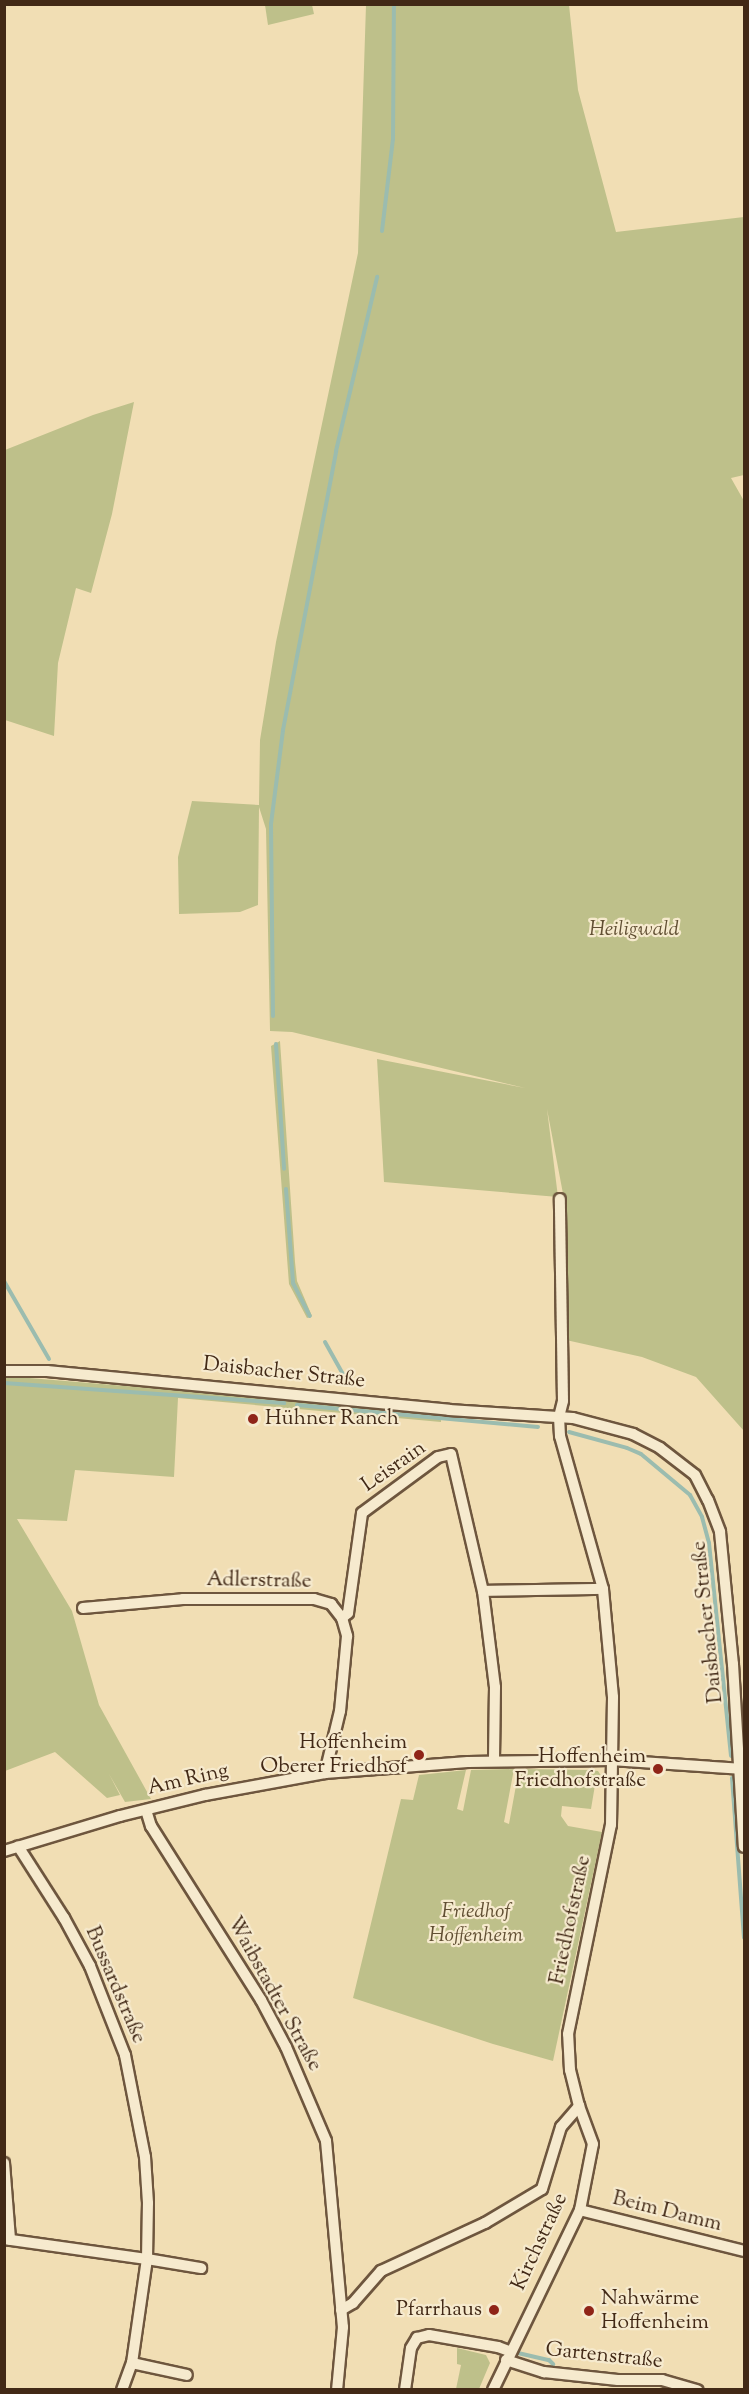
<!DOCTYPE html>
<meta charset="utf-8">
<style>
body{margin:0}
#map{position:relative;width:749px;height:2394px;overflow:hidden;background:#f1deb4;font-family:"Sorts Mill Goudy",serif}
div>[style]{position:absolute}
.green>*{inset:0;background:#bec08a}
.stream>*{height:4px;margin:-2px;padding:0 2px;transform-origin:2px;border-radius:2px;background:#9bbcaf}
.roads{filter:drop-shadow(2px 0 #6e563e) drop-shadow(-2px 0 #6e563e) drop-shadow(0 2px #6e563e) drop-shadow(0 -2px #6e563e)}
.minor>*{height:10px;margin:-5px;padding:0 5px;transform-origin:5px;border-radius:5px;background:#f6eace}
.dots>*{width:16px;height:16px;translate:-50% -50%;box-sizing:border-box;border:3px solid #f6eace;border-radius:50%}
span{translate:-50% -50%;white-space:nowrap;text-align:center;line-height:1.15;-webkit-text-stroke:4.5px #f6eace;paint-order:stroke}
.park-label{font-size:21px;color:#614f33;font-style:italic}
.street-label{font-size:21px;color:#422916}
.poi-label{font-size:21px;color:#422916}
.left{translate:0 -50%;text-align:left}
.right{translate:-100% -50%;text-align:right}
.frame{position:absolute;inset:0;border:6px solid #422916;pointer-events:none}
</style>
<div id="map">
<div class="green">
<div style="clip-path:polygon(265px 5px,312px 5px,314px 14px,268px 25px)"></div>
<div style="clip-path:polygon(366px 5px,394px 5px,395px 38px,395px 5px,569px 5px,578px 90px,616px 232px,744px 217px,744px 475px,731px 478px,744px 501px,744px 1431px,696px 1377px,642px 1357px,566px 1340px,564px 1199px,547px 1109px,558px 1197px,384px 1182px,377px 1059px,525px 1088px,292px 1032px,270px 1031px,266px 829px,259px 807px,258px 905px,240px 912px,179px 914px,178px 857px,192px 801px,259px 805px,260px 740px,276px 642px,358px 253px)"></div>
<div style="clip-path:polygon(134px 402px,112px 514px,91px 593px,76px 588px,58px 663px,54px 736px,5px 720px,5px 450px,93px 415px)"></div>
<div style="clip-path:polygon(280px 1041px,295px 1262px,297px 1281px,312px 1316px,307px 1318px,289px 1284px,271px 1046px)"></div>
<div style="clip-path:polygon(5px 1376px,309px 1401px,441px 1415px,441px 1422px,178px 1398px,174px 1477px,75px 1470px,67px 1521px,17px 1519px,72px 1611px,99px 1705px,151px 1799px,125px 1802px,109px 1774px,120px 1795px,107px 1798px,55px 1752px,5px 1771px)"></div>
<div style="clip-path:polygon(514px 1769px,504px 1822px,509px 1824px,519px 1769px,591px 1770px,598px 1771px,604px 1780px,605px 1787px,595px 1785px,591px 1809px,562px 1806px,561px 1816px,568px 1826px,602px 1832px,553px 2061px,493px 2044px,353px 1998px,401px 1799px,413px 1800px,419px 1775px,466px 1770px,457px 1809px,463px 1811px,471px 1770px)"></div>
<div style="clip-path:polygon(457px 2348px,486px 2355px,490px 2363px,479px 2389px,456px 2389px,461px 2365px,457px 2364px)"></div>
</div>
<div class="stream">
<div style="left:382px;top:231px;width:93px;rotate:-83.2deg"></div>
<div style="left:393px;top:139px;width:135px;rotate:-89.6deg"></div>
<div style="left:273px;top:1016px;width:192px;rotate:-90.6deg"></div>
<div style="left:271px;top:824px;width:95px;rotate:-82.7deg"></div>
<div style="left:283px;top:730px;width:284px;rotate:-79.2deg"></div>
<div style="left:336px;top:451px;width:179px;rotate:-76.7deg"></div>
<div style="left:276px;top:1044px;width:125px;rotate:86.3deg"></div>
<div style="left:286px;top:1189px;width:94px;rotate:85.7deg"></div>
<div style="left:293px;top:1283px;width:37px;rotate:63deg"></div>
<div style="left:4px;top:1281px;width:90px;rotate:60deg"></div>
<div style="left:325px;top:1342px;width:49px;rotate:60.8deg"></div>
<div style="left:4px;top:1383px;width:281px;rotate:4.1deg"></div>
<div style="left:297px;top:1405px;width:242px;rotate:5.2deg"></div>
<div style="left:569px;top:1432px;width:60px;rotate:15.4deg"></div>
<div style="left:627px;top:1448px;width:15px;rotate:23deg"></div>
<div style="left:641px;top:1454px;width:64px;rotate:39.9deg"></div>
<div style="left:690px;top:1495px;width:25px;rotate:61deg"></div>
<div style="left:702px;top:1517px;width:27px;rotate:75deg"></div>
<div style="left:709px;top:1543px;width:214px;rotate:84.1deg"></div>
<div style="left:732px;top:1778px;width:160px;rotate:85.7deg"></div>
<div style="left:518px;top:2353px;width:32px;rotate:13deg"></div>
<div style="left:549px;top:2360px;width:6px;rotate:45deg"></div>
</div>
<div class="roads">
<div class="minor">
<div style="left:4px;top:1371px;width:43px"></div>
<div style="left:47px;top:1371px;width:404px;rotate:5.5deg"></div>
<div style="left:449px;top:1410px;width:124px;rotate:3.7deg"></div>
<div style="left:573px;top:1418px;width:62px;rotate:14.9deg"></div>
<div style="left:633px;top:1434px;width:30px;rotate:27deg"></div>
<div style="left:660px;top:1448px;width:44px;rotate:37.6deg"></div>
<div style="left:695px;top:1475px;width:28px;rotate:63deg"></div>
<div style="left:708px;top:1500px;width:34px;rotate:69deg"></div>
<div style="left:720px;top:1532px;width:133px;rotate:84.4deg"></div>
<div style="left:733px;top:1664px;width:183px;rotate:86.6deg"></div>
<div style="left:483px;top:1591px;width:120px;rotate:-1deg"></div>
<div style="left:83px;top:1608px;width:100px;rotate:-5.1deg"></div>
<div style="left:183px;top:1599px;width:131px"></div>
<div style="left:314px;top:1599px;width:18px;rotate:16deg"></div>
<div style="left:331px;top:1604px;width:18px;rotate:52deg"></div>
<div style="left:342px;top:1618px;width:19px;rotate:74deg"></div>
<div style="left:347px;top:1636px;width:75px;rotate:95.3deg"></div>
<div style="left:340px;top:1711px;width:64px;rotate:103.6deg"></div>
<div style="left:342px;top:1618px;width:8px;rotate:-40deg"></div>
<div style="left:348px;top:1613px;width:101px;rotate:-82deg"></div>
<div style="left:362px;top:1513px;width:94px;rotate:-36.4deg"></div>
<div style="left:438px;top:1457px;width:13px;rotate:-13deg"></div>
<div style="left:451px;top:1454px;width:141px;rotate:76.9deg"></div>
<div style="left:483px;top:1591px;width:97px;rotate:82.9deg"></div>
<div style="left:495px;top:1687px;width:74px;rotate:90.8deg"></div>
<div style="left:146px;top:1810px;width:17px;rotate:73deg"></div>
<div style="left:151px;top:1826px;width:206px;rotate:57.7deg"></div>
<div style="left:261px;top:2000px;width:53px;rotate:62deg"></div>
<div style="left:286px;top:2047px;width:102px;rotate:66.9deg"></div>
<div style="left:326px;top:2141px;width:187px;rotate:84.8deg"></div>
<div style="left:343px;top:2327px;width:63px;rotate:95.4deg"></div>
<div style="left:4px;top:1851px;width:121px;rotate:-16.8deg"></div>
<div style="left:120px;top:1816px;width:88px;rotate:-13.9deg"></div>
<div style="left:205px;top:1795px;width:122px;rotate:-10.4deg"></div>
<div style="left:325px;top:1773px;width:143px;rotate:-4.4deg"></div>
<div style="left:468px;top:1762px;width:143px;rotate:-0.8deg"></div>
<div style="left:611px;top:1760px;width:133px;rotate:3.9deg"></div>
<div style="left:4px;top:2163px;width:77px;rotate:85.5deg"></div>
<div style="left:580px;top:2210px;width:169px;rotate:14deg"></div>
<div style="left:4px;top:2239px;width:144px;rotate:8deg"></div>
<div style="left:147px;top:2259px;width:56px;rotate:-89deg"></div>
<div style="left:148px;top:2203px;width:46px;rotate:-93.7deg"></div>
<div style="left:145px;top:2157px;width:104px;rotate:-101.1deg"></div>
<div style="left:125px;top:2055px;width:96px;rotate:-111.5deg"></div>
<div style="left:90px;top:1966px;width:55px;rotate:-118.4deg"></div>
<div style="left:64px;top:1918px;width:85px;rotate:-122.6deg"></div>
<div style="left:341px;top:2310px;width:14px;rotate:-30deg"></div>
<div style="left:353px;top:2303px;width:43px;rotate:-48.8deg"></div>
<div style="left:381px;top:2271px;width:115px;rotate:-24.8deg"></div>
<div style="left:485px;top:2223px;width:66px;rotate:-30.8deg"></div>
<div style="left:542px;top:2189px;width:65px;rotate:-73deg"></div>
<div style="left:561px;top:2127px;width:28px;rotate:-49deg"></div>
<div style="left:506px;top:2360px;width:40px;rotate:18deg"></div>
<div style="left:544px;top:2372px;width:74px;rotate:6.2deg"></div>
<div style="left:618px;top:2380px;width:44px"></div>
<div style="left:662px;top:2380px;width:37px;rotate:16deg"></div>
<div style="left:132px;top:2363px;width:56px;rotate:12.3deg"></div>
<div style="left:122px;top:2390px;width:29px;rotate:-70deg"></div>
<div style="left:132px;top:2363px;width:105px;rotate:-81.8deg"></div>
<div style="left:147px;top:2259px;width:55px;rotate:9.5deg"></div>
<div style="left:405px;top:2390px;width:42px;rotate:-81.9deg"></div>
<div style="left:411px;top:2348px;width:12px;rotate:-59deg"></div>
<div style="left:417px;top:2338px;width:12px;rotate:-14deg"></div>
<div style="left:429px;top:2335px;width:70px;rotate:9.9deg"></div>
<div style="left:498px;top:2347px;width:12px;rotate:20deg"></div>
<div style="left:493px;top:2390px;width:200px;rotate:-64.2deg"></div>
<div style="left:580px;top:2210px;width:67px;rotate:-78.9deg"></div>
<div style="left:593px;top:2144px;width:40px;rotate:-110.2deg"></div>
<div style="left:579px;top:2106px;width:37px;rotate:-104deg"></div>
<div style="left:570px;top:2070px;width:36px;rotate:-93deg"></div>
<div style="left:568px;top:2034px;width:213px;rotate:-78.4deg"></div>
<div style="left:611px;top:1825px;width:128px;rotate:-89.1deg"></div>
<div style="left:613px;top:1697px;width:108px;rotate:-95.3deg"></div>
<div style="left:603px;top:1589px;width:159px;rotate:-105.7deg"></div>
<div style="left:560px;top:1436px;width:19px;rotate:-93deg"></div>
<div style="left:559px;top:1417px;width:16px;rotate:-76deg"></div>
<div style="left:563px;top:1401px;width:202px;rotate:-90.9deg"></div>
</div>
</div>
<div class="dots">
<div style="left:253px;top:1419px;background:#8f2418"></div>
<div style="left:419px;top:1755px;background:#8f2418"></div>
<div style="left:658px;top:1769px;background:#8f2418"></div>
<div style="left:494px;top:2310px;background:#8f2418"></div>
<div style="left:589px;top:2311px;background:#8f2418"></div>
</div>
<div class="park-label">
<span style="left:634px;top:930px">Heiligwald</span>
<span style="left:476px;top:1924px">Friedhof<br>Hoffenheim</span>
</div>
<div class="street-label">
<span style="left:284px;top:1373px;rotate:6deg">Daisbacher Straße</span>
<span style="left:394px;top:1467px;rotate:-35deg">Leisrain</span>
<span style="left:259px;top:1581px;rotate:1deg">Adlerstraße</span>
<span style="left:708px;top:1622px;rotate:-96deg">Daisbacher Straße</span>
<span style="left:188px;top:1780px;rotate:-13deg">Am Ring</span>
<span style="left:571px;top:1920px;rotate:-78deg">Friedhofstraße</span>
<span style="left:115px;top:1985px;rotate:67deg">Bussardstraße</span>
<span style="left:274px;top:1994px;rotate:61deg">Waibstadter Straße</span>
<span style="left:667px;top:2212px;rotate:14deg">Beim Damm</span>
<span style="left:540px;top:2242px;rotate:-65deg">Kirchstraße</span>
<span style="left:604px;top:2356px;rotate:6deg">Gartenstraße</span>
</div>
<div class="poi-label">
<span class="left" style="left:265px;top:1419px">Hühner Ranch</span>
<span class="right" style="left:407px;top:1755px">Hoffenheim<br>Oberer Friedhof</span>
<span class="right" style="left:646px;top:1769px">Hoffenheim<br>Friedhofstraße</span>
<span class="left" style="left:601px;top:2311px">Nahwärme<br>Hoffenheim</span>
<span class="right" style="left:482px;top:2310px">Pfarrhaus</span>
</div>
<div class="frame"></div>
</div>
